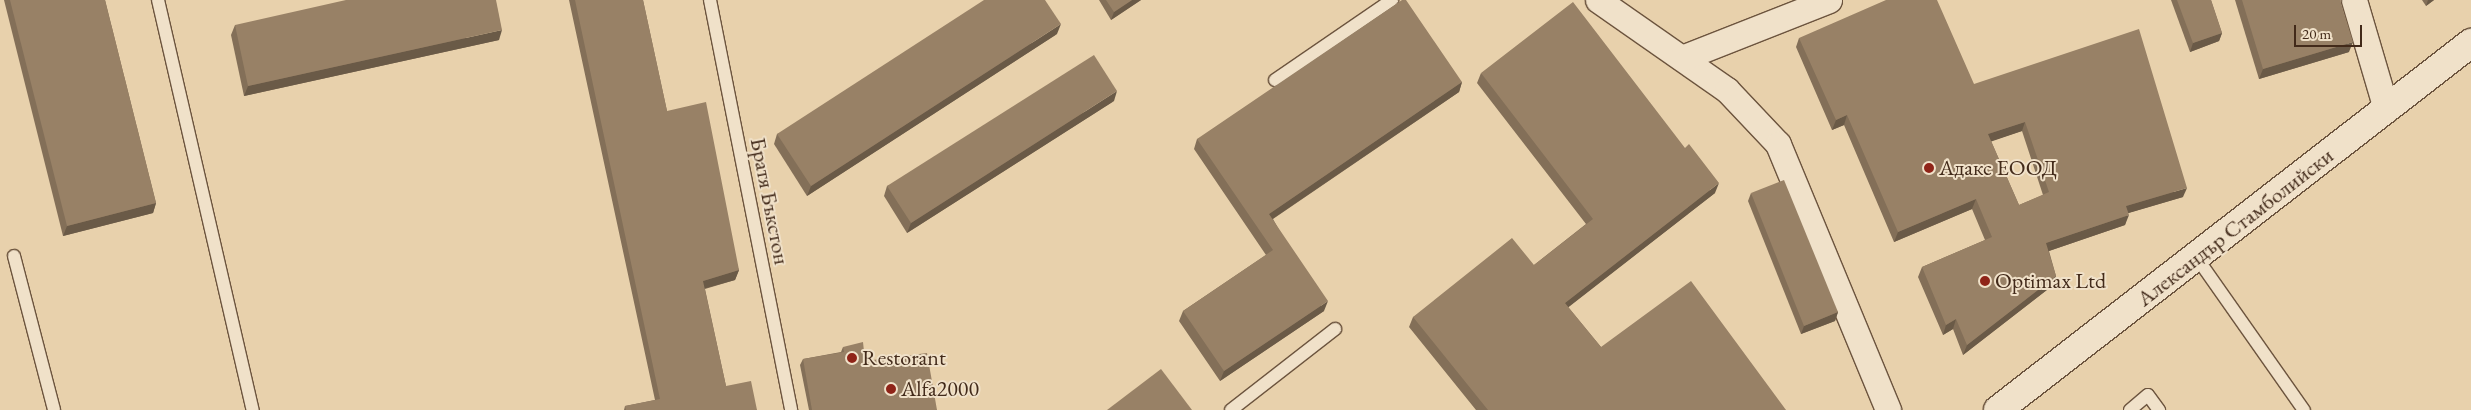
<!DOCTYPE html>
<meta charset="utf-8">
<style>
body{margin:0}
#map{position:relative;width:2471px;height:410px;overflow:hidden;background:#e8d1ac;font-family:"EB Garamond",serif}
div>[style]{position:absolute}
.roads{filter:drop-shadow(1px 0 #6c543e) drop-shadow(-1px 0 #6c543e) drop-shadow(0 1px #6c543e) drop-shadow(0 -1px #6c543e)}
.lane>*{height:12px;margin:-6px;padding:0 6px;transform-origin:6px;border-radius:6px;background:#f0e1c9}
.street>*{height:25px;margin:-12.5px;padding:0 12.5px;transform-origin:12.5px;border-radius:12.5px;background:#f0e1c9}
.secondary>*{height:28px;margin:-14px;padding:0 14px;transform-origin:14px;border-radius:14px;background:#f0e1c9}
.wall>*{inset:0;background:#836f58}
.shaded-wall>*{inset:0;background:#6a5a47}
.building>*{inset:0;background:#988166}
.dots>*{width:14px;height:14px;translate:-50% -50%;box-sizing:border-box;border:2px solid #f0e1c9;border-radius:50%}
span{translate:-50% -50%;white-space:nowrap;text-align:center;line-height:1.15;-webkit-text-stroke:4px #f0e1c9;paint-order:stroke}
.poi-label{font-size:22px;color:#422a1a}
.left{translate:0 -50%;text-align:left}
.street-label{font-size:22px;color:#422a1a}
.scale{position:absolute;left:2294px;top:25px;width:68px;height:22px;box-sizing:border-box;border:2px solid #422a1a;border-top:0;padding-left:6px;font-size:15px;line-height:18px;white-space:nowrap;color:#422a1a;-webkit-text-stroke:4px #f0e1c9;paint-order:stroke}
</style>
<div id="map">
<div class="roads">
<div class="lane">
<div style="left:158px;top:0;width:421px;rotate:77deg"></div>
<div style="left:710px;top:0;width:418px;rotate:78.8deg"></div>
<div style="left:1275px;top:80px;width:142px;rotate:-34.4deg"></div>
<div style="left:14px;top:256px;width:159px;rotate:75.4deg"></div>
<div style="left:2197px;top:258px;width:186px;rotate:54.9deg"></div>
<div style="left:1231px;top:410px;width:132px;rotate:-37.9deg"></div>
<div style="left:2130px;top:410px;width:23px;rotate:-40deg"></div>
<div style="left:2148px;top:395px;width:19px;rotate:54deg"></div>
</div>
<div class="street">
<div style="left:1598px;top:0;width:157px;rotate:34.9deg"></div>
<div style="left:1727px;top:90px;width:74px;rotate:46.6deg"></div>
<div style="left:1778px;top:144px;width:288px;rotate:67.5deg"></div>
<div style="left:2354px;top:0;width:114px;rotate:73.6deg"></div>
<div style="left:1682px;top:58px;width:158px;rotate:-21.5deg"></div>
</div>
<div class="secondary">
<div style="left:1998px;top:410px;width:599px;rotate:-37.81deg"></div>
</div>
</div>
<div class="wall">
<div style="clip-path:polygon(4px 0,105px 0,156px 203px,153px 213px,63px 236px)"></div>
<div style="clip-path:polygon(569px 0,643px 0,667px 111px,739px 270px,735px 280px,705px 289px,726px 386px,757px 410px,624px 410px,625px 406px,655px 400px)"></div>
<div style="clip-path:polygon(1099px 0,1141px 0,1111px 20px)"></div>
<div style="clip-path:polygon(2171px 0,2211px 0,2222px 33px,2219px 41px,2190px 52px)"></div>
<div style="clip-path:polygon(2235px 0,2340px 0,2349px 52px,2259px 79px)"></div>
<div style="clip-path:polygon(2422px 0,2434px 0,2426px 6px)"></div>
<div style="clip-path:polygon(235px 25px,499px 40px,244px 96px,231px 35px)"></div>
<div style="clip-path:polygon(1057px 34px,807px 196px,774px 144px,777px 134px)"></div>
<div style="clip-path:polygon(evenodd,1799px 38px,1974px 84px,2183px 197px,2128px 213px,2125px 225px,2049px 251px,2056px 276px,2052px 286px,1963px 355px,1953px 329px,1943px 335px,1918px 277px,1922px 267px,1985px 240px,1972px 209px,1894px 242px,1844px 125px,1832px 130px,1796px 47px,1799px 38px,2022px 131px,2043px 195px,2019px 205px,1991px 141px,2022px 131px)"></div>
<div style="clip-path:polygon(1481px 73px,1715px 193px,1568px 307px,1601px 347px,1786px 410px,1476px 410px,1409px 327px,1413px 317px,1534px 265px,1586px 224px,1477px 83px)"></div>
<div style="clip-path:polygon(1462px 82px,1459px 92px,1273px 219px,1324px 311px,1220px 381px,1179px 321px,1183px 311px,1266px 255px,1194px 149px,1197px 139px)"></div>
<div style="clip-path:polygon(1114px 101px,907px 233px,884px 196px,887px 186px)"></div>
<div style="clip-path:polygon(1751px 193px,1838px 312px,1835px 321px,1801px 334px,1748px 201px)"></div>
<div style="clip-path:polygon(843px 347px,865px 361px,937px 410px,809px 410px,800px 365px,803px 359px,841px 352px)"></div>
</div>
<div class="shaded-wall">
<div style="clip-path:polygon(1132px 0,1141px 0,1111px 20px,1114px 12px)"></div>
<div style="clip-path:polygon(2428px 0,2434px 0,2426px 6px)"></div>
<div style="clip-path:polygon(1061px 24px,1057px 34px,807px 196px,811px 186px)"></div>
<div style="clip-path:polygon(502px 30px,499px 40px,244px 96px,248px 86px)"></div>
<div style="clip-path:polygon(2222px 33px,2219px 41px,2190px 52px,2193px 43px)"></div>
<div style="clip-path:polygon(2353px 42px,2349px 52px,2259px 79px,2263px 69px)"></div>
<div style="clip-path:polygon(1462px 82px,1459px 92px,1265px 224px,1269px 214px)"></div>
<div style="clip-path:polygon(1117px 91px,1114px 101px,907px 233px,911px 223px)"></div>
<div style="clip-path:polygon(1847px 115px,1844px 125px,1832px 130px,1836px 120px)"></div>
<div style="clip-path:polygon(2025px 122px,2022px 131px,1984px 144px,1988px 134px)"></div>
<div style="clip-path:polygon(1719px 183px,1715px 193px,1561px 313px,1565px 303px)"></div>
<div style="clip-path:polygon(2187px 188px,2183px 197px,2122px 215px,2126px 206px)"></div>
<div style="clip-path:polygon(1976px 199px,1972px 209px,1894px 242px,1898px 232px)"></div>
<div style="clip-path:polygon(156px 203px,153px 213px,63px 236px,67px 226px)"></div>
<div style="clip-path:polygon(2129px 215px,2125px 225px,2043px 253px,2046px 243px)"></div>
<div style="clip-path:polygon(739px 270px,735px 280px,699px 290px,703px 281px)"></div>
<div style="clip-path:polygon(2056px 276px,2052px 286px,1963px 355px,1967px 345px)"></div>
<div style="clip-path:polygon(1328px 301px,1324px 311px,1220px 381px,1224px 371px)"></div>
<div style="clip-path:polygon(1838px 312px,1835px 321px,1801px 334px,1804px 326px)"></div>
<div style="clip-path:polygon(1956px 319px,1953px 329px,1943px 335px,1946px 325px)"></div>
</div>
<div class="building">
<div style="clip-path:polygon(10px 0,105px 0,156px 203px,67px 226px)"></div>
<div style="clip-path:polygon(346px 0,496px 0,502px 30px,248px 86px,235px 25px)"></div>
<div style="clip-path:polygon(575px 0,643px 0,667px 111px,706px 102px,739px 270px,703px 281px,726px 386px,751px 381px,757px 410px,626px 410px,625px 406px,660px 399px)"></div>
<div style="clip-path:polygon(984px 0,1045px 0,1061px 24px,811px 186px,777px 134px)"></div>
<div style="clip-path:polygon(1106px 0,1132px 0,1114px 12px)"></div>
<div style="clip-path:polygon(1402px 0,1406px 0,1462px 82px,1269px 214px,1328px 301px,1224px 371px,1183px 311px,1273px 250px,1197px 139px)"></div>
<div style="clip-path:polygon(evenodd,1886px 0,1937px 0,1974px 84px,2139px 29px,2187px 188px,2126px 206px,2129px 215px,2046px 243px,2056px 276px,1967px 345px,1956px 319px,1946px 325px,1922px 267px,1992px 237px,1976px 199px,1898px 232px,1847px 115px,1836px 120px,1799px 38px,1886px 0,2025px 122px,2049px 192px,2019px 205px,1988px 134px,2025px 122px)"></div>
<div style="clip-path:polygon(2177px 0,2211px 0,2222px 33px,2193px 43px)"></div>
<div style="clip-path:polygon(2242px 0,2340px 0,2353px 42px,2263px 69px)"></div>
<div style="clip-path:polygon(1573px 2px,1685px 148px,1689px 144px,1719px 183px,1565px 303px,1601px 347px,1691px 281px,1786px 410px,1488px 410px,1413px 317px,1512px 238px,1534px 265px,1593px 219px,1481px 73px)"></div>
<div style="clip-path:polygon(1094px 55px,1117px 91px,911px 223px,887px 186px)"></div>
<div style="clip-path:polygon(1784px 180px,1838px 312px,1804px 326px,1751px 193px)"></div>
<div style="clip-path:polygon(863px 342px,865px 361px,927px 353px,937px 410px,812px 410px,803px 359px,844px 352px,843px 347px)"></div>
<div style="clip-path:polygon(1161px 369px,1192px 410px,1107px 410px)"></div>
</div>
<div class="dots">
<div style="left:1929px;top:168px;background:#8f2418"></div>
<div style="left:1985px;top:281px;background:#8f2418"></div>
<div style="left:852px;top:358px;background:#8f2418"></div>
<div style="left:891px;top:389px;background:#8f2418"></div>
</div>
<div class="poi-label">
<span class="left" style="left:1939px;top:168px">Адакс ЕООД</span>
<span class="left" style="left:1995px;top:281px">Optimax Ltd</span>
<span class="left" style="left:862px;top:358px">Restorant</span>
<span class="left" style="left:901px;top:389px">Alfa2000</span>
</div>
<div class="street-label">
<span style="left:770px;top:201px;rotate:79deg">Братя Бъкстон</span>
<span style="left:2235px;top:227px;rotate:-38deg">Александър Стамболийски</span>
</div>
<div class="scale">20 m</div>
</div>
